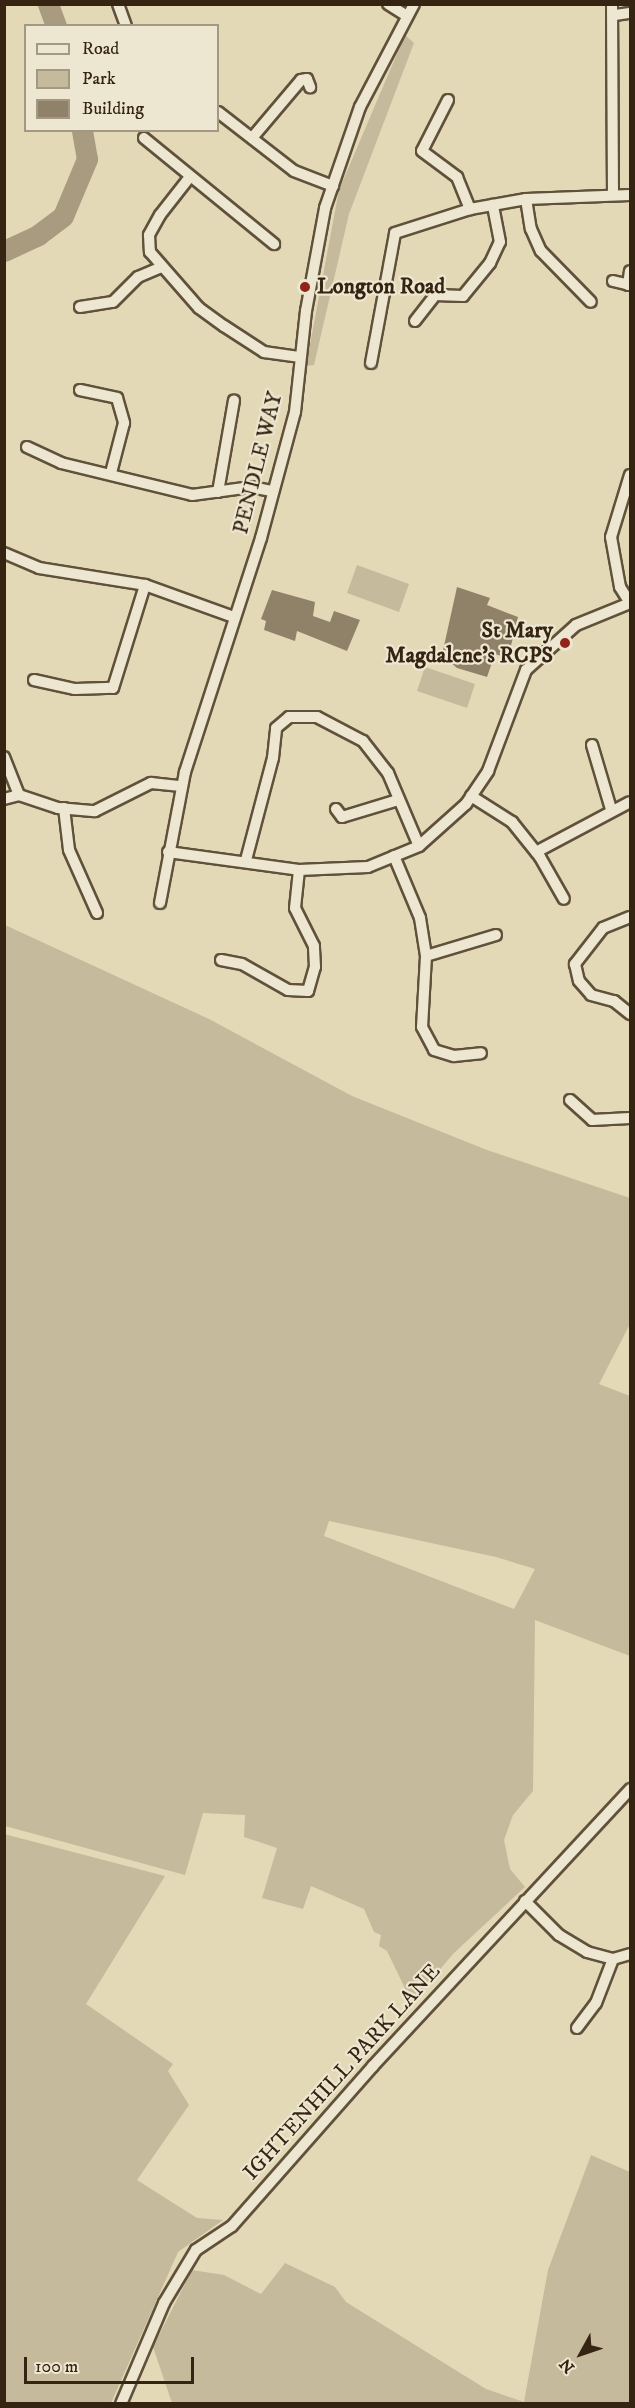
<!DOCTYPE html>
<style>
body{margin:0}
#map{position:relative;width:635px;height:2408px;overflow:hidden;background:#e3d9b7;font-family:"IM FELL DW Pica",serif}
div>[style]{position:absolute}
.green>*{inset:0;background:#c5ba9b}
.river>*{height:21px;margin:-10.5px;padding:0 10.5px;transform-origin:10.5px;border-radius:10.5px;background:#a89b7f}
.building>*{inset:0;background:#8f8268}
.roads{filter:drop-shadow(2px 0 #60513b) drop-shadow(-2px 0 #60513b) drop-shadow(0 2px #60513b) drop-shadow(0 -2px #60513b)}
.street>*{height:10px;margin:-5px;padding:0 5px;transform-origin:5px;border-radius:5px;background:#ede6d0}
.dots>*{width:16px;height:16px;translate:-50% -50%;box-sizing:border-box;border:3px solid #ede6d0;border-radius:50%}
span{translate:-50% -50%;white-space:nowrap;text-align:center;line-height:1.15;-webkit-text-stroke:4.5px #ede6d0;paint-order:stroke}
.poi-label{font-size:22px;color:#352412;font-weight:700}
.left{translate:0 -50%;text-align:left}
.right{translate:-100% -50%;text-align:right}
.street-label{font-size:22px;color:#352412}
.frame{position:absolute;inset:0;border:6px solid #352412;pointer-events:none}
.legend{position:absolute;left:24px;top:24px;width:195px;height:108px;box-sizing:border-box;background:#ede6d0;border:2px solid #a39884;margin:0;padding:8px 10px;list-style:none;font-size:18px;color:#352412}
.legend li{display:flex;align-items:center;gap:12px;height:30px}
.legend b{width:30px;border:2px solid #a39884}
.north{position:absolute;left:551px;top:2324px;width:60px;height:60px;-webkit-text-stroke:4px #ede6d0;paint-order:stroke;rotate:230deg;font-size:16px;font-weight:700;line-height:24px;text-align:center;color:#352412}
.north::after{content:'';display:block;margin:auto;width:21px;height:27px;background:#352412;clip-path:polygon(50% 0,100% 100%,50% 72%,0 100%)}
.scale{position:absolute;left:24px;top:2357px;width:170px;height:27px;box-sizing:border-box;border:3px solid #352412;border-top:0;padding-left:8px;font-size:18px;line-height:21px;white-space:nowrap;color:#352412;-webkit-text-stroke:4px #ede6d0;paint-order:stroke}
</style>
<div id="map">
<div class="green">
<div style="clip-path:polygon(405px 35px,414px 43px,349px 214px,314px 365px,306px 366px,339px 190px)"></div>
<div style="clip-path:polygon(357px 565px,409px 584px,399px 612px,347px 593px)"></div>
<div style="clip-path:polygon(425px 667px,475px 684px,467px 708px,417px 691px)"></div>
<div style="clip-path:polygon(evenodd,5px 925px,209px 1019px,352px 1096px,487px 1150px,630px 1198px,630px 1324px,599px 1384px,630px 1396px,630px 1656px,535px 1620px,533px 1791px,513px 1815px,504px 1840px,510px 1869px,525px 1887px,453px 1954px,412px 2003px,387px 1951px,379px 1946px,381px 1935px,374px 1932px,364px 1909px,311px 1886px,303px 1909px,262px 1898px,277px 1848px,244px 1837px,245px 1815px,203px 1813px,185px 1875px,5px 1826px,5px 925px,329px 1521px,496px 1557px,535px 1569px,514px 1609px,324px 1536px,329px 1521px)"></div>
<div style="clip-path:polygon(4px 1834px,165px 1876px,86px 2004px,173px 2064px,168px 2071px,189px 2105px,137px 2180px,197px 2218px,223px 2220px,178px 2252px,111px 2403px,5px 2403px)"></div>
<div style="clip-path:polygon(591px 2155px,630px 2172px,630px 2403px,172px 2403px,153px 2347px,192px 2270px,224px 2275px,261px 2294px,285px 2263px,335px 2287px,346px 2302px,486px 2389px,524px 2402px,548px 2270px)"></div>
</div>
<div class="river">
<div style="left:48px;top:4px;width:23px;rotate:70deg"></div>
<div style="left:4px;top:251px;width:38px;rotate:-25deg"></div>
<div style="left:38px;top:235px;width:31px;rotate:-37deg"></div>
<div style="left:63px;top:216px;width:62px;rotate:-67.2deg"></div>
<div style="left:87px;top:159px;width:29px;rotate:-100deg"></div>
</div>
<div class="building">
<div style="clip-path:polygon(457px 587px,490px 598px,487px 605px,518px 617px,508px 658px,495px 654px,487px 677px,457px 668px,442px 655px)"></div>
<div style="clip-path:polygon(272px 590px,315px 602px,313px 616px,330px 622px,334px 611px,360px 620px,347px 651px,297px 631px,295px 641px,264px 630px,266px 621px,261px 619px)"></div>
</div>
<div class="roads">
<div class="street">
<div style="left:118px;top:4px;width:23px;rotate:70deg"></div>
<div style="left:388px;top:4px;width:22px;rotate:32deg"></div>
<div style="left:612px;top:4px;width:190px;rotate:89.7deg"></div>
<div style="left:615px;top:15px;width:15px;rotate:-8deg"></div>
<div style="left:448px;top:100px;width:57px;rotate:117deg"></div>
<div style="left:422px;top:151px;width:44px;rotate:36.6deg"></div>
<div style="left:457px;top:177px;width:35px;rotate:68deg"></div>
<div style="left:218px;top:112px;width:96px;rotate:37.8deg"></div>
<div style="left:294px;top:171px;width:42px;rotate:21deg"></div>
<div style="left:144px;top:138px;width:168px;rotate:39.2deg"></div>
<div style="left:252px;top:138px;width:76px;rotate:-49.8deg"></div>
<div style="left:301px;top:80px;width:6px;rotate:-9deg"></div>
<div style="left:307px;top:79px;width:9px;rotate:69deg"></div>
<div style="left:189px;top:178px;width:47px;rotate:128.1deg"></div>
<div style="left:160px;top:215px;width:23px;rotate:119deg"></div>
<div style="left:149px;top:235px;width:17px;rotate:87deg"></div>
<div style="left:150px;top:252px;width:74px;rotate:48.8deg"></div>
<div style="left:199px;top:308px;width:31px;rotate:36deg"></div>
<div style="left:224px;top:326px;width:48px;rotate:33deg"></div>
<div style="left:264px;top:352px;width:35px;rotate:8deg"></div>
<div style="left:526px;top:199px;width:30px;rotate:81deg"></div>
<div style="left:531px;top:229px;width:24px;rotate:66deg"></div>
<div style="left:541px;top:251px;width:71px;rotate:45.6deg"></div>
<div style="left:613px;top:281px;width:17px;rotate:13deg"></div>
<div style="left:628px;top:285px;width:14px;rotate:-82deg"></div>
<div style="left:80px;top:307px;width:33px;rotate:-9deg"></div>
<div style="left:113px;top:302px;width:35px;rotate:-45deg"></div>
<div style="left:138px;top:277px;width:25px;rotate:-23deg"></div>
<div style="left:415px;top:321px;width:33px;rotate:-52deg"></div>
<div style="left:435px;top:295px;width:28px;rotate:2deg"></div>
<div style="left:463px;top:296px;width:43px;rotate:-50.7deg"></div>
<div style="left:490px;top:263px;width:23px;rotate:-65deg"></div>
<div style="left:500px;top:242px;width:38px;rotate:-101deg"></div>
<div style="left:371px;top:363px;width:132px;rotate:-79.5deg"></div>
<div style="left:395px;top:233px;width:79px;rotate:-17.7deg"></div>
<div style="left:470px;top:209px;width:57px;rotate:-10.1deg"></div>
<div style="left:526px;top:199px;width:104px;rotate:-2.2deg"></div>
<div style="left:80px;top:390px;width:38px;rotate:12deg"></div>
<div style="left:117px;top:398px;width:26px;rotate:74deg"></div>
<div style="left:124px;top:423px;width:52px;rotate:104.6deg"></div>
<div style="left:27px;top:447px;width:38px;rotate:25deg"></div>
<div style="left:61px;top:463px;width:135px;rotate:13.7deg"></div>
<div style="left:192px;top:495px;width:60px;rotate:-7.7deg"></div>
<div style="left:251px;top:487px;width:21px;rotate:11deg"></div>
<div style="left:630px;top:475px;width:65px;rotate:107deg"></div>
<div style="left:611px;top:537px;width:51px;rotate:79.8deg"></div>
<div style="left:620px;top:587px;width:19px;rotate:58deg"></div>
<div style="left:218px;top:492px;width:93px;rotate:-80.1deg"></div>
<div style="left:4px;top:553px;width:38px;rotate:23deg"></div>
<div style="left:39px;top:568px;width:107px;rotate:9.1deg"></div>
<div style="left:145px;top:585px;width:95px;rotate:19.8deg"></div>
<div style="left:34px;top:680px;width:42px;rotate:12.4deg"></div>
<div style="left:75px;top:689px;width:38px;rotate:-2deg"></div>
<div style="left:113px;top:688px;width:108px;rotate:-72.7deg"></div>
<div style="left:592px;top:745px;width:67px;rotate:73.5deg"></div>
<div style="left:4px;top:757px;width:41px;rotate:68.5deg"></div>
<div style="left:471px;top:796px;width:49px;rotate:32.4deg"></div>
<div style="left:512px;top:822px;width:45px;rotate:51.3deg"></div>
<div style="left:540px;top:857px;width:48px;rotate:60.3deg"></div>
<div style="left:4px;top:799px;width:16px;rotate:-15deg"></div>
<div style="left:19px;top:795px;width:41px;rotate:18.4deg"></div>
<div style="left:58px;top:808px;width:37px;rotate:5deg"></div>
<div style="left:95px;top:811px;width:63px;rotate:-26.6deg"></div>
<div style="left:151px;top:783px;width:30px;rotate:6deg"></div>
<div style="left:64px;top:808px;width:42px;rotate:83.2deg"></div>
<div style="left:69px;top:850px;width:69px;rotate:66deg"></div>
<div style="left:336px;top:809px;width:10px;rotate:53deg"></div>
<div style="left:342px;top:817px;width:59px;rotate:-16.9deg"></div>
<div style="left:168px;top:852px;width:132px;rotate:7.8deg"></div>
<div style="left:299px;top:870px;width:69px;rotate:-2.5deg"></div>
<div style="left:368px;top:867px;width:55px;rotate:-22.4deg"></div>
<div style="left:419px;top:846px;width:63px;rotate:-41.8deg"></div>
<div style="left:466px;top:804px;width:40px;rotate:-56deg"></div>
<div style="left:488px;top:771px;width:108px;rotate:-69.4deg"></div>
<div style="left:526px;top:670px;width:67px;rotate:-42deg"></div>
<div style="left:576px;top:625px;width:58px;rotate:-22.2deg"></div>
<div style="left:536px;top:852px;width:106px;rotate:-28deg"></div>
<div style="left:394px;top:856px;width:67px;rotate:67.2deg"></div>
<div style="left:420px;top:918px;width:38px;rotate:81deg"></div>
<div style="left:426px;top:956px;width:71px;rotate:93.2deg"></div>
<div style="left:422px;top:1027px;width:26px;rotate:62deg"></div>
<div style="left:434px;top:1050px;width:21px;rotate:17deg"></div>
<div style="left:454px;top:1056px;width:27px;rotate:-6deg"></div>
<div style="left:246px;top:860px;width:106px;rotate:-75.2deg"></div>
<div style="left:273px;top:758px;width:30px;rotate:-84deg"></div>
<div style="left:276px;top:728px;width:17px;rotate:-40deg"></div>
<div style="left:289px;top:717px;width:28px"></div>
<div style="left:317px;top:717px;width:52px;rotate:27.6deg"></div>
<div style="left:363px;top:741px;width:41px;rotate:52deg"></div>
<div style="left:388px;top:773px;width:79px;rotate:67deg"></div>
<div style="left:160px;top:903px;width:133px;rotate:-79.2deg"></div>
<div style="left:185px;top:772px;width:246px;rotate:-72deg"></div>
<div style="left:261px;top:538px;width:131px;rotate:-74.9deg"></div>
<div style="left:295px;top:412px;width:102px;rotate:-83.8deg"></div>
<div style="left:306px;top:311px;width:105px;rotate:-79.5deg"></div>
<div style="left:325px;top:208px;width:107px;rotate:-70.9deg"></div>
<div style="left:360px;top:107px;width:116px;rotate:-62.3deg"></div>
<div style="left:630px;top:917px;width:29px;rotate:158deg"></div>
<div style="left:603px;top:928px;width:46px;rotate:127.9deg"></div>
<div style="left:575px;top:964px;width:17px;rotate:77deg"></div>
<div style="left:579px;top:981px;width:18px;rotate:49deg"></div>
<div style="left:591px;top:995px;width:24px;rotate:15deg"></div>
<div style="left:614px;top:1001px;width:21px;rotate:39deg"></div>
<div style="left:426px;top:956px;width:73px;rotate:-16.7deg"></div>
<div style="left:221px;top:960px;width:21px;rotate:11deg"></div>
<div style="left:242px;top:964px;width:53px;rotate:29.5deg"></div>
<div style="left:288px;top:990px;width:20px;rotate:3deg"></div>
<div style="left:308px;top:991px;width:25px;rotate:-74deg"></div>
<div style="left:315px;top:967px;width:21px;rotate:-93deg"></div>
<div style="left:314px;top:946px;width:42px;rotate:-116.6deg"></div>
<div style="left:295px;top:908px;width:38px;rotate:-84deg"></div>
<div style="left:570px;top:1100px;width:30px;rotate:42deg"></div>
<div style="left:592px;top:1120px;width:38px;rotate:-3deg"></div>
<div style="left:525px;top:1901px;width:48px;rotate:45deg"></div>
<div style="left:559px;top:1935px;width:33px;rotate:31deg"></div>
<div style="left:587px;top:1952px;width:27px;rotate:15deg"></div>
<div style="left:613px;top:1959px;width:18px;rotate:-16deg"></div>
<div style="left:577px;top:2028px;width:31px;rotate:-53deg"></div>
<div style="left:596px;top:2003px;width:47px;rotate:-68.9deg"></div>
<div style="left:121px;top:2404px;width:110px;rotate:-66.9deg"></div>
<div style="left:164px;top:2303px;width:62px;rotate:-58.9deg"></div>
<div style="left:196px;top:2250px;width:43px;rotate:-33.7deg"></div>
<div style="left:232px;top:2226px;width:213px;rotate:-48.6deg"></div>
<div style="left:373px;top:2066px;width:378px;rotate:-47.1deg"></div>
</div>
</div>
<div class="dots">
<div style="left:305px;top:287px;background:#8f2418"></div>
<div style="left:565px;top:643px;background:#8f2418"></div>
</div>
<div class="poi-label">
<span class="left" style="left:317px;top:287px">Longton Road</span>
<span class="right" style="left:553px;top:643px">St Mary<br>Magdalene's RCPS</span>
</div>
<div class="street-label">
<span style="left:258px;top:463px;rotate:-76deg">PENDLE WAY</span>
<span style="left:342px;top:2072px;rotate:-48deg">IGHTENHILL PARK LANE</span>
</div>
<div class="frame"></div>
<ul class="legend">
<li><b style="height:8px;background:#ede6d0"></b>Road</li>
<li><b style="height:16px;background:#c5ba9b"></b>Park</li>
<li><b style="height:16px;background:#8f8268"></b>Building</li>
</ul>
<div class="north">N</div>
<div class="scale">100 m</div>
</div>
